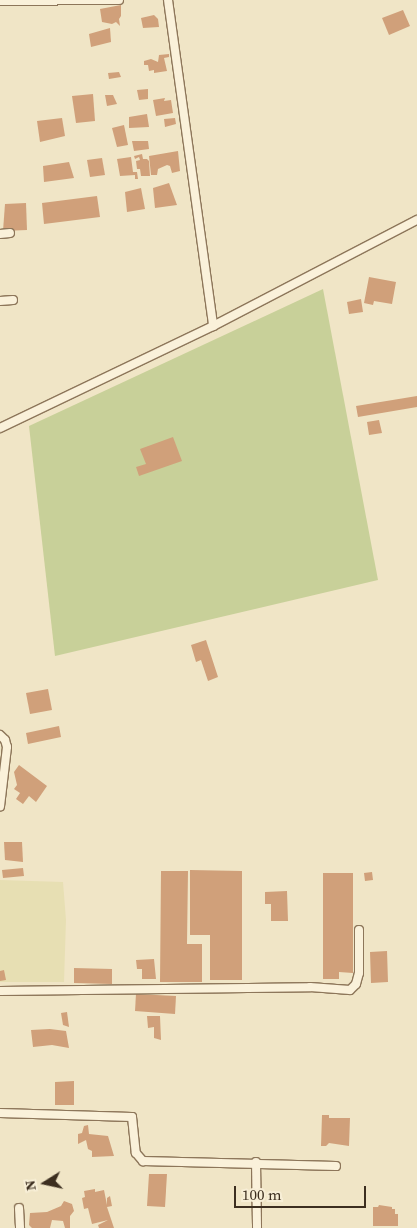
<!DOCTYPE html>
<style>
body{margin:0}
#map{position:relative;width:417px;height:1228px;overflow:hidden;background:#f0e5c6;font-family:"Source Serif 4",serif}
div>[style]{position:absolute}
.farmland>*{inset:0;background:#e7dfb3}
.green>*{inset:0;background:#c8d099}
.building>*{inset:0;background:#d0a07a}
.roads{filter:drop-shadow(1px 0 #8d765a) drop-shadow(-1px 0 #8d765a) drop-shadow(0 1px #8d765a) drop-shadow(0 -1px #8d765a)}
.minor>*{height:8px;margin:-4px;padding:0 4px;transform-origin:4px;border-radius:4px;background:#faf1da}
span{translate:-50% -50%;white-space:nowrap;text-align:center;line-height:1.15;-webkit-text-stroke:5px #f7eed6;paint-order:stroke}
.north{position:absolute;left:20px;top:1158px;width:50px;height:50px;-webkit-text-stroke:4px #f7eed6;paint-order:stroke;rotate:260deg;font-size:14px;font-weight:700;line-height:20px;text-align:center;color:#3c2e1f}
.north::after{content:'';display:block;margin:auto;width:18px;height:22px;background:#3c2e1f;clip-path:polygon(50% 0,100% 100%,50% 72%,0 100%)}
.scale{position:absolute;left:234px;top:1186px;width:132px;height:22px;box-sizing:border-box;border:2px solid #3c2e1f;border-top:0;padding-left:6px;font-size:15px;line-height:18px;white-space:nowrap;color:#3c2e1f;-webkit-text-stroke:4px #f7eed6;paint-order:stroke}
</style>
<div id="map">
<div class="farmland">
<div style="clip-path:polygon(0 880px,63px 882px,66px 920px,64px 982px,0 982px)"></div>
</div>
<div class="green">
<div style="clip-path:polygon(323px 289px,378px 580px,55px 656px,29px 426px)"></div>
</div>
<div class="building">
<div style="clip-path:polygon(121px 5px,121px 16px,119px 19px,120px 26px,116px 22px,112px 24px,102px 22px,100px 9px)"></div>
<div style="clip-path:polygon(403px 10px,410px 26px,389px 35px,382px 18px)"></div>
<div style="clip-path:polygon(154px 15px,158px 19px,159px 27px,143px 28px,141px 18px)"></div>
<div style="clip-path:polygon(110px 28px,111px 42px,91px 47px,89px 34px)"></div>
<div style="clip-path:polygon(169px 54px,169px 57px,164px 58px,167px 71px,154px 73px,154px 70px,149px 71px,148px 65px,144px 65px,144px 61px,151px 59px,158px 62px,159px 55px)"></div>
<div style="clip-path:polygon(119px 72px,121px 77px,109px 79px,108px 73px)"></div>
<div style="clip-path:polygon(148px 89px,148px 99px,139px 100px,137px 90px)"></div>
<div style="clip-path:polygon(93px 94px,95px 121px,76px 123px,72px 96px)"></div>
<div style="clip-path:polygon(105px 95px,113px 95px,117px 104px,107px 106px)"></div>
<div style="clip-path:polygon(165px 98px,164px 101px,171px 100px,173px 113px,156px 116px,153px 100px)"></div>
<div style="clip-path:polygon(147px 114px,149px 127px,129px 128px,129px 117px)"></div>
<div style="clip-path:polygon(62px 118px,65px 136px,40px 142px,37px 121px)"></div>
<div style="clip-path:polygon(175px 118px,176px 124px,165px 127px,164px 119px)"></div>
<div style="clip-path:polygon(124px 125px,128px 145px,117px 147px,112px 128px)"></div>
<div style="clip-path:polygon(132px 141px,148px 141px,149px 149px,134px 151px)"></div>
<div style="clip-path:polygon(178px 151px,180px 171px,172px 173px,170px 166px,167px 165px,158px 169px,157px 175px,151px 175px,149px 156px)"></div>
<div style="clip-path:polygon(142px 154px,143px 159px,147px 159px,149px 161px,150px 176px,141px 176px,140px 169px,137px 169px,136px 161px,140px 160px,139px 157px,135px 159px,134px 156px)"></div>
<div style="clip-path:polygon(131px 157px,133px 172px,137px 172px,138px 179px,135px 179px,135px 175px,120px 176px,117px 159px)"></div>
<div style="clip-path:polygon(102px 158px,105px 175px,90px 177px,87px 160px)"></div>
<div style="clip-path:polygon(69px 162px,74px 178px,44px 182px,43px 166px)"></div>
<div style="clip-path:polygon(169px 183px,177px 205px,155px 208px,153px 188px)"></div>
<div style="clip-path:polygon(141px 188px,145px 209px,127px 212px,125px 192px)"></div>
<div style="clip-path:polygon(97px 196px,100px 217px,44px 224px,42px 203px)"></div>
<div style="clip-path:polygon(26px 203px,27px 230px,3px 231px,5px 204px)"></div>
<div style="clip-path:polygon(369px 277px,396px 282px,392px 304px,374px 301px,373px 305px,364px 303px)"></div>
<div style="clip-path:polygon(361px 299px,363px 312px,349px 314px,347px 302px)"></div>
<div style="clip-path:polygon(417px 396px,417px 407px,358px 417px,356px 406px)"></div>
<div style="clip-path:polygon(379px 420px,382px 433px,369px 435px,367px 422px)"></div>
<div style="clip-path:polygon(173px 437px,182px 461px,139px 476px,136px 467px,146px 464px,140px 449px)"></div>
<div style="clip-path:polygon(206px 640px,218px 677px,208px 681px,201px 660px,196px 662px,191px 645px)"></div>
<div style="clip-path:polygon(48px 689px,52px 710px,30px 714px,26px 693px)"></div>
<div style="clip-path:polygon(59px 726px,61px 737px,28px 744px,26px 733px)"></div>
<div style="clip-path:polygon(19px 765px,47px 786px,36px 802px,29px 796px,23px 804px,16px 799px,20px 793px,14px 789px,17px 785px,14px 772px)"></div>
<div style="clip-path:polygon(4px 842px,22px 842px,23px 862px,5px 860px)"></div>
<div style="clip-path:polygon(23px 868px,24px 876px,3px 878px,2px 870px)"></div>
<div style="clip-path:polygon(190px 870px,242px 871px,242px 980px,210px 980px,210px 935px,190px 935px)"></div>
<div style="clip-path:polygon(161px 871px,188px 871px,187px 944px,202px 944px,202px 982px,160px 982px)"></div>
<div style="clip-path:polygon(372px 872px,373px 880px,365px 881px,364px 873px)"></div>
<div style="clip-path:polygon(323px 873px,353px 873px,353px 973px,339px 972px,339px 979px,323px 979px)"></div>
<div style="clip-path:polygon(287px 891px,288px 921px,271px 921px,271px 904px,265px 904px,265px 892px)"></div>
<div style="clip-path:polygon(387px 951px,388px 982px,371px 983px,370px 952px)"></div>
<div style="clip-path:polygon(154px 959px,156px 979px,142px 979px,142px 969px,137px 969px,136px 960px)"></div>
<div style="clip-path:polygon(74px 968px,112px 969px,112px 984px,74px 983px)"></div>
<div style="clip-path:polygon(4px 970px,6px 980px,0 981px,0 971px)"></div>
<div style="clip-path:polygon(136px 994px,176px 996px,175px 1014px,135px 1011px)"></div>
<div style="clip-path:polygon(67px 1012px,69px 1027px,63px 1025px,61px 1013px)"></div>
<div style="clip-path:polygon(147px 1016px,160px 1016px,161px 1040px,154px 1038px,154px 1027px,148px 1028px)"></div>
<div style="clip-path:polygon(50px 1029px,66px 1031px,69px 1048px,52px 1045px,33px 1047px,31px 1030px)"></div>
<div style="clip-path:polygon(74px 1081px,74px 1105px,55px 1105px,55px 1082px)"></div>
<div style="clip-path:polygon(322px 1115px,329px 1115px,329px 1118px,350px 1118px,349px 1146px,329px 1143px,326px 1146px,321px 1146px)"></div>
<div style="clip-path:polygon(88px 1125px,89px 1134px,108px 1136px,114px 1156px,92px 1157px,92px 1151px,88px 1149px,86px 1140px,78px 1144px,78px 1134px,82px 1133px,84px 1126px)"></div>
<div style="clip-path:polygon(149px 1174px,167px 1174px,165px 1207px,147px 1206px)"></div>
<div style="clip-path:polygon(95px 1189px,95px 1192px,104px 1190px,107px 1205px,107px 1198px,110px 1196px,112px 1206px,107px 1207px,114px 1228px,99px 1228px,98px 1225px,108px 1220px,92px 1224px,88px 1208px,84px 1209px,82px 1198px,85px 1197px,84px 1191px)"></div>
<div style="clip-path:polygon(64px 1201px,72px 1204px,74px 1211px,70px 1216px,70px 1228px,65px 1228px,63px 1221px,52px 1220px,50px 1228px,32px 1228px,29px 1225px,30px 1213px,47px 1212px,61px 1206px)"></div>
<div style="clip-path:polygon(379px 1205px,392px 1207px,392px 1209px,395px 1209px,395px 1214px,398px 1214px,398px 1226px,373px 1226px,373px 1207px,378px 1207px)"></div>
</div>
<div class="roads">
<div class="minor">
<div style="left:168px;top:0;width:329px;rotate:82.1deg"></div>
<div style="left:0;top:1px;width:119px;rotate:-0.5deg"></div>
<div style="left:0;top:234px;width:10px;rotate:-6deg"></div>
<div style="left:0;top:301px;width:13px;rotate:-4deg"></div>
<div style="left:0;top:428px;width:236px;rotate:-25.6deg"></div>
<div style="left:213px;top:326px;width:230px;rotate:-27.5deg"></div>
<div style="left:0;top:735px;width:7px;rotate:45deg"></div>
<div style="left:5px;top:740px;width:7px;rotate:74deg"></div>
<div style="left:7px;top:747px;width:60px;rotate:96.7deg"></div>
<div style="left:0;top:991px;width:310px;rotate:-0.7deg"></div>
<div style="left:310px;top:987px;width:40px;rotate:4.3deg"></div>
<div style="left:350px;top:990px;width:8px;rotate:-45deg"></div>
<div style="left:356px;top:984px;width:11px;rotate:-75deg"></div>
<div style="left:359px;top:973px;width:43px;rotate:-90deg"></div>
<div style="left:0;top:1113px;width:132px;rotate:1.7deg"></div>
<div style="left:132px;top:1117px;width:36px;rotate:84deg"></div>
<div style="left:136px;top:1153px;width:11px;rotate:49deg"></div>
<div style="left:143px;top:1161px;width:193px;rotate:1.5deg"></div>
<div style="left:256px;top:1162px;width:66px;rotate:89.1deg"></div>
<div style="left:19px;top:1208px;width:20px;rotate:87deg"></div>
</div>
</div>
<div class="north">N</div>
<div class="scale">100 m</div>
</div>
